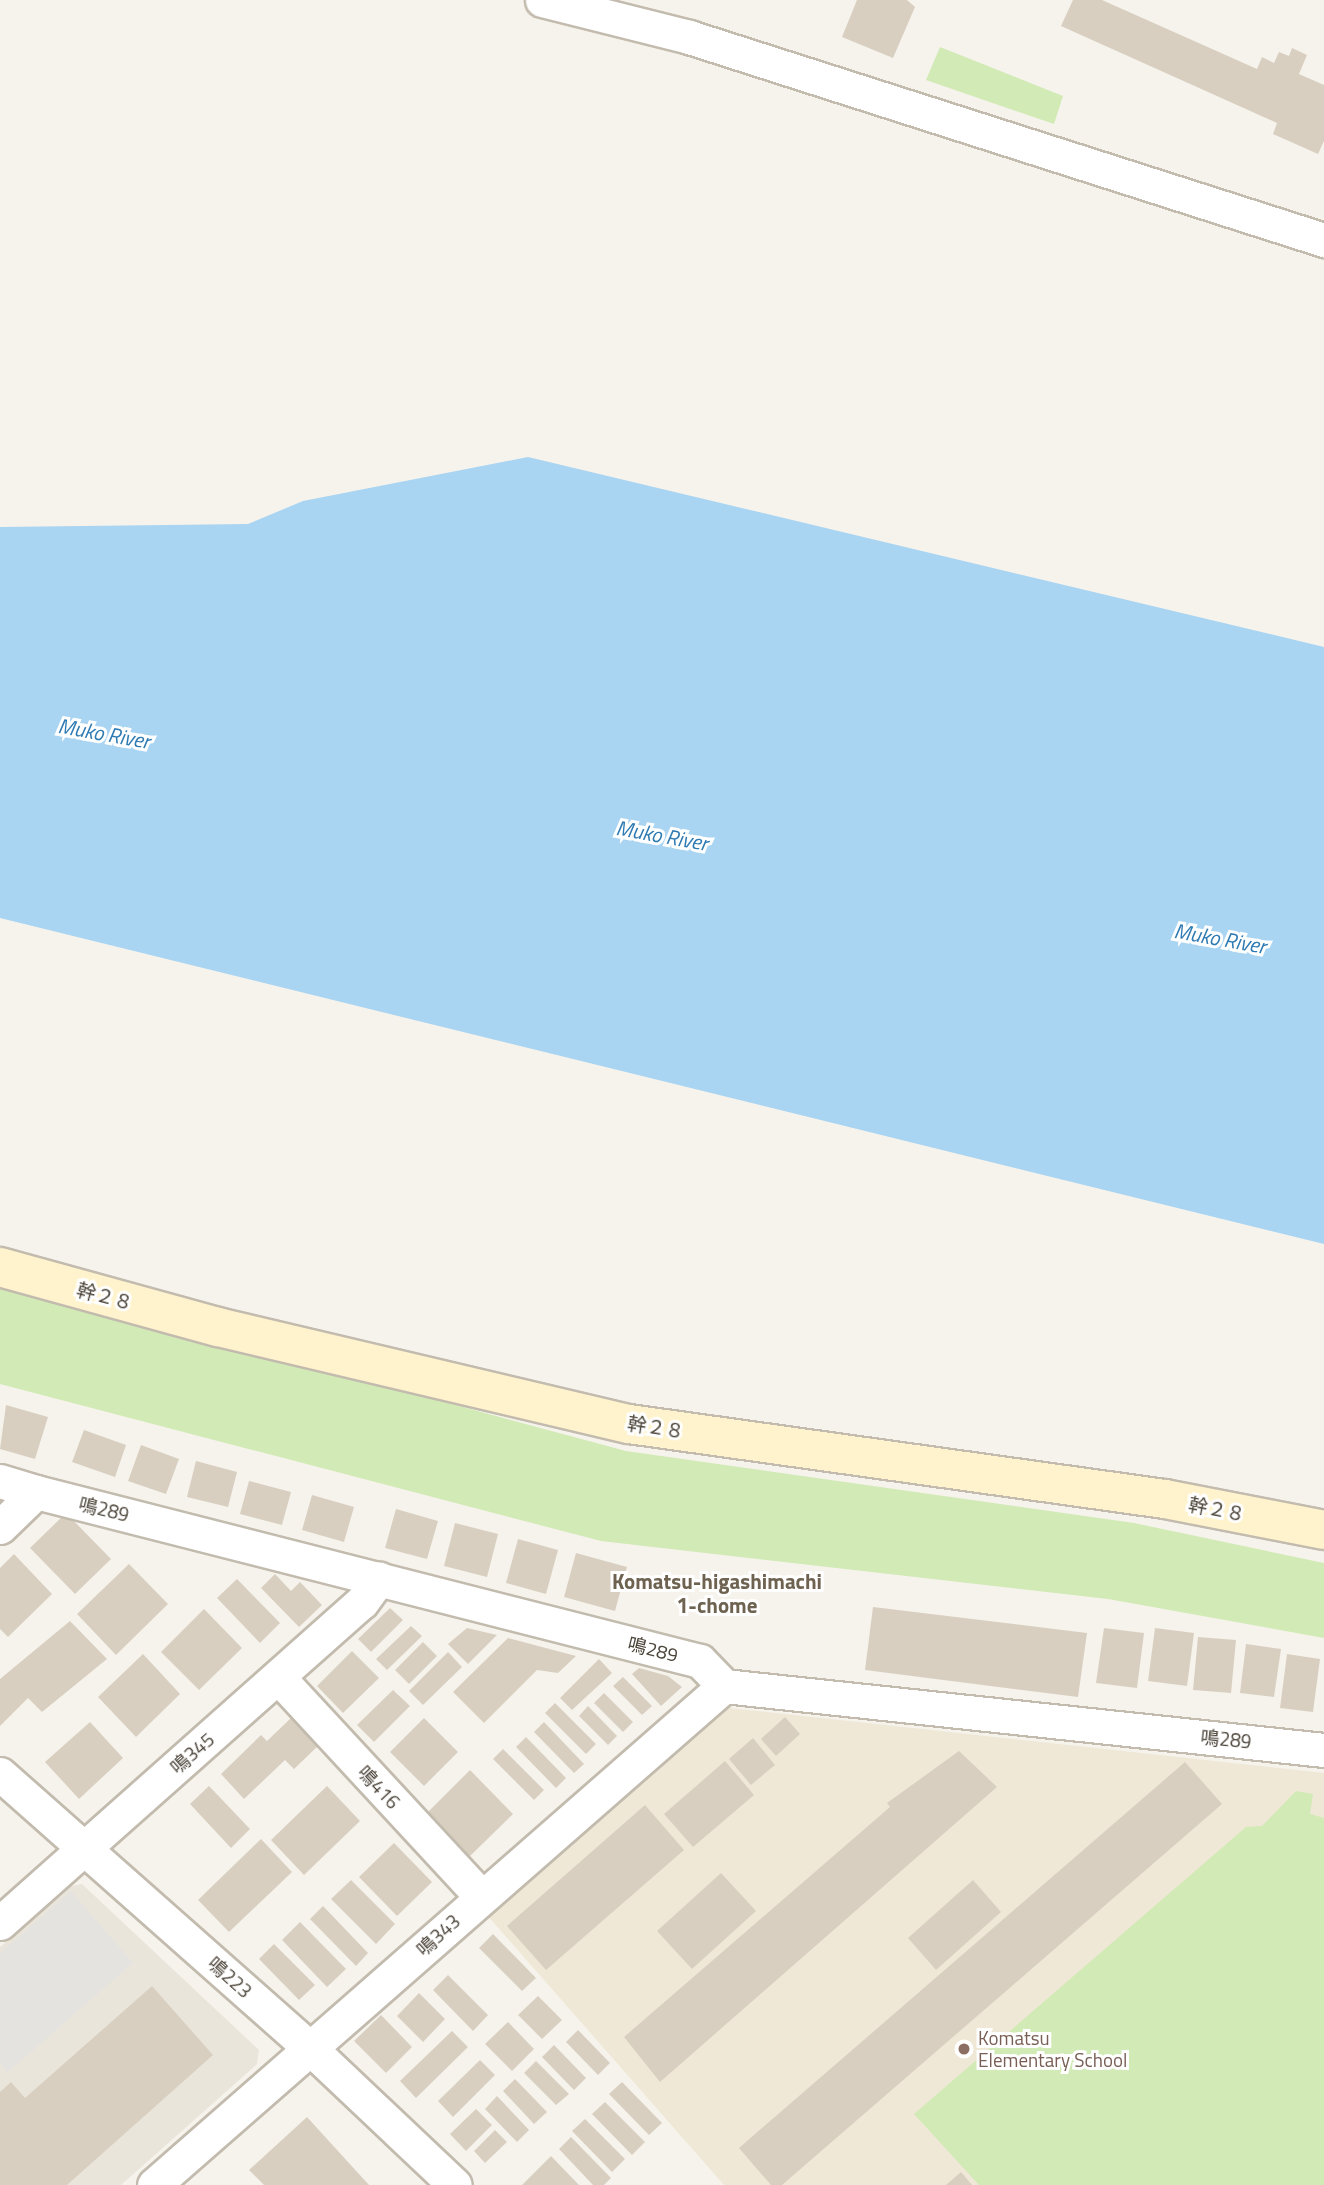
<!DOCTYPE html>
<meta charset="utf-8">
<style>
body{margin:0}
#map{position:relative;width:1324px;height:2185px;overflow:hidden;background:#f6f3ec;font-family:"Titillium Web","Noto Sans JP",sans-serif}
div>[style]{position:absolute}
.residential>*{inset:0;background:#eae5da}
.education>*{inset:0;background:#efe8d6}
.green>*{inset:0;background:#d2eab5}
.parking>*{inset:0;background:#e5e3e0}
.water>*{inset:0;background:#a9d4f2}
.building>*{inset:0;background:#d8cfc1}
.roads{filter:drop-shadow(2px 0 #c2bbae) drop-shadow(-2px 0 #c2bbae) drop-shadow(0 2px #c2bbae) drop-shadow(0 -2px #c2bbae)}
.street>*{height:33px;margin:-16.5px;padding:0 16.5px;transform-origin:16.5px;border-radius:16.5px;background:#fff}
.secondary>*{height:38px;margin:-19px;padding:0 19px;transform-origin:19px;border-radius:19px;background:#fff3cd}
.dots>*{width:19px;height:19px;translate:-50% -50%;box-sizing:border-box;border:4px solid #fff;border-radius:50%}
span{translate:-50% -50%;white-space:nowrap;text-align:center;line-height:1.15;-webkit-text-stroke:6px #fff;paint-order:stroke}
.street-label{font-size:19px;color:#4b4439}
.education-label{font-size:19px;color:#785e54}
.left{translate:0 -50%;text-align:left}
.water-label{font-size:21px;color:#2e7ab2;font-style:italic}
.neighbourhood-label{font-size:21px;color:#6e6250;font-weight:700}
</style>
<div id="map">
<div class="residential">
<div style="clip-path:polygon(82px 1884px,259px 2050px,257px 2064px,121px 2185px,0 2185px,0 1947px,67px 1887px)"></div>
</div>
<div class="education">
<div style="clip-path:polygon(720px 1707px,1324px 1773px,1324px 2185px,724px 2185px,486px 1914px)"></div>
</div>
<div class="green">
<div style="clip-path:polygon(940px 47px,1063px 96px,1054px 124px,926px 80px)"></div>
<div style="clip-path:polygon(0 1282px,626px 1451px,1134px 1523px,1324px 1563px,1324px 1638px,1108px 1599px,601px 1541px,0 1384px)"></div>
<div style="clip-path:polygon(1296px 1791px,1313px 1794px,1310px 1814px,1324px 1818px,1324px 2185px,979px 2185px,914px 2114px,1246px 1827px,1262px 1826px)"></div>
</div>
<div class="parking">
<div style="clip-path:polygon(71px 1891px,133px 1963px,7px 2073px,0 2064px,0 1953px)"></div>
</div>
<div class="water">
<div style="clip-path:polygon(528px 457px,1324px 647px,1324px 1244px,0 918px,0 527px,248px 524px,303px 501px)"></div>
</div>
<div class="building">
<div style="clip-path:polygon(857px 0,907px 0,915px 7px,893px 58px,842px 37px)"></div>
<div style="clip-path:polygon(1073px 0,1102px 0,1257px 69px,1262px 57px,1274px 63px,1279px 52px,1289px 56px,1292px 48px,1307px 55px,1299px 74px,1324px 85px,1324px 141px,1318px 154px,1273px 134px,1277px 123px,1061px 26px)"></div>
<div style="clip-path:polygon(6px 1405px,48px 1417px,35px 1459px,0 1449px)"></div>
<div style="clip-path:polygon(84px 1430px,126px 1445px,115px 1477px,72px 1462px)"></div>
<div style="clip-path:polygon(141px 1445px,179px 1459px,166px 1494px,128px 1481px)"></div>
<div style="clip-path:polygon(196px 1461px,237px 1472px,228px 1507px,187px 1497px)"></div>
<div style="clip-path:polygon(249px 1481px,291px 1492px,282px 1525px,240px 1514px)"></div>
<div style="clip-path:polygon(312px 1495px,354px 1507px,344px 1542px,302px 1530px)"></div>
<div style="clip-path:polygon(396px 1509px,438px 1521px,427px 1559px,385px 1548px)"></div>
<div style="clip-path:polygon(66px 1513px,111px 1559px,75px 1594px,30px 1548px)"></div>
<div style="clip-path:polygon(455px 1523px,498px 1534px,487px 1577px,444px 1566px)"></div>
<div style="clip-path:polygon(518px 1539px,558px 1550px,546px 1594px,506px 1583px)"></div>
<div style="clip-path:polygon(576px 1553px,627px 1567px,615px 1611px,564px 1597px)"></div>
<div style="clip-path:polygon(14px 1554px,52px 1594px,8px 1637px,0 1629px,0 1568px)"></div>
<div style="clip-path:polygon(129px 1564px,168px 1604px,116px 1655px,77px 1614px)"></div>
<div style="clip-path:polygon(275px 1574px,291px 1591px,300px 1582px,322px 1605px,299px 1627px,261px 1588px)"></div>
<div style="clip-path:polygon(237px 1579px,280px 1623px,260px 1643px,217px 1598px)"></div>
<div style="clip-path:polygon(873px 1607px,1087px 1633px,1078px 1697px,865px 1670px)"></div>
<div style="clip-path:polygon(390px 1608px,403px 1620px,371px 1652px,358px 1639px)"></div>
<div style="clip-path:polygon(204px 1609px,242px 1648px,199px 1690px,161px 1652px)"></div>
<div style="clip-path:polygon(70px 1621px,107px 1659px,42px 1712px,28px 1698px,0 1726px,0 1679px)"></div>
<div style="clip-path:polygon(411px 1626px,422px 1636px,387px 1670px,376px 1659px)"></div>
<div style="clip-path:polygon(467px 1628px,497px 1635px,468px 1664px,448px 1644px)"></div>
<div style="clip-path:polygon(1104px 1628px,1144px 1633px,1137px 1688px,1096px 1683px)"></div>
<div style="clip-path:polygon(1155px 1628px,1194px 1633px,1187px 1686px,1148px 1681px)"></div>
<div style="clip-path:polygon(1198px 1637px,1236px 1640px,1231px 1693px,1193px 1690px)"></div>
<div style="clip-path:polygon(508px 1638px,576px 1656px,558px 1673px,537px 1670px,484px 1723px,453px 1692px)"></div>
<div style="clip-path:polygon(423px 1642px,437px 1656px,409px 1684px,395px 1670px)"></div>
<div style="clip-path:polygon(1246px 1644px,1281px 1649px,1274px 1697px,1240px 1693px)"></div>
<div style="clip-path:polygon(352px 1651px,379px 1678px,343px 1713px,317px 1686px)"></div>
<div style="clip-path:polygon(448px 1652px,462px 1667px,423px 1705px,409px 1691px)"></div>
<div style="clip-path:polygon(143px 1654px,180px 1694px,136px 1737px,98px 1697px)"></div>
<div style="clip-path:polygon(1287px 1654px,1320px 1659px,1313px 1712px,1280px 1708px)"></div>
<div style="clip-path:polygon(599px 1659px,612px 1673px,572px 1710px,560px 1698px)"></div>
<div style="clip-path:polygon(639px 1668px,668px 1676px,682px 1687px,661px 1706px,632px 1674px)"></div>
<div style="clip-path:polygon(623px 1677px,652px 1706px,642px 1715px,613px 1686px)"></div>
<div style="clip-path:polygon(393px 1690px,410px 1706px,374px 1742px,357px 1725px)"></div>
<div style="clip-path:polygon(604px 1693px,633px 1722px,623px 1732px,594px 1703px)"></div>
<div style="clip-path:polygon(555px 1703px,596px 1744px,586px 1754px,545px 1713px)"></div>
<div style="clip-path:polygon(588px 1706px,617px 1736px,608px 1745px,579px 1716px)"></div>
<div style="clip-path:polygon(785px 1717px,800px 1734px,776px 1756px,761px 1739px)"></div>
<div style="clip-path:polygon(291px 1718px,318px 1746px,294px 1769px,285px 1760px,244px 1799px,221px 1774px,261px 1735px,267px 1741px)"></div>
<div style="clip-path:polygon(424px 1718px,458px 1752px,424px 1786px,390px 1752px)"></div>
<div style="clip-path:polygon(90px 1722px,123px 1758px,79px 1799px,45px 1762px)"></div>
<div style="clip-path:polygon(544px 1722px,584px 1764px,574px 1773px,534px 1732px)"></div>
<div style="clip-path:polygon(526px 1737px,566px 1778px,556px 1788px,516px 1747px)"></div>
<div style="clip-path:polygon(753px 1738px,775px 1765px,751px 1785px,729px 1759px)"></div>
<div style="clip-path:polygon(503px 1749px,544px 1790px,534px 1800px,493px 1759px)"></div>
<div style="clip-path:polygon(959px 1751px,997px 1787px,660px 2082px,624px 2037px,890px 1807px,887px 1803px)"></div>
<div style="clip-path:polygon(725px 1761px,754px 1795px,693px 1847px,664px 1814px)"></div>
<div style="clip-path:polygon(1185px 1762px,1222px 1804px,782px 2185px,771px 2185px,739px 2148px)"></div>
<div style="clip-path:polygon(470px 1770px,513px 1814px,469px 1857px,426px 1814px)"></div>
<div style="clip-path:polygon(209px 1786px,250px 1829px,231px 1848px,190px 1804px)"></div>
<div style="clip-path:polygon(327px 1786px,360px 1821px,304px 1875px,271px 1840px)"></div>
<div style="clip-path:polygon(645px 1805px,684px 1850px,546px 1970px,507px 1926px)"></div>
<div style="clip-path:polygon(261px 1839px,292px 1872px,229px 1932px,198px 1900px)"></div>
<div style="clip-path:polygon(394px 1843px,432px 1882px,397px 1916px,359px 1877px)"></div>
<div style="clip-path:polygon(721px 1873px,756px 1911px,692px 1969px,657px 1931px)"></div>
<div style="clip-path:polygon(351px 1880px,395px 1924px,376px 1944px,331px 1899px)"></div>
<div style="clip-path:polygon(973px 1880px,1001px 1912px,936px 1970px,908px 1938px)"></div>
<div style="clip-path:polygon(323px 1906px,368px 1953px,356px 1966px,310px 1919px)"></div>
<div style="clip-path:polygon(300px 1922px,346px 1969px,327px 1987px,282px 1940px)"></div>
<div style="clip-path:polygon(493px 1934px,536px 1978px,522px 1991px,479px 1948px)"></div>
<div style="clip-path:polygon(274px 1944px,315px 1985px,299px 2000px,259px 1959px)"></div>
<div style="clip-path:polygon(448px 1975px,488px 2015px,473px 2031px,433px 1990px)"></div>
<div style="clip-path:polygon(152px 1986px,213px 2055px,67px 2185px,0 2185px,0 2092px,11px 2082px,25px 2098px)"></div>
<div style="clip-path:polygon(419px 1993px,445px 2019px,423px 2042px,397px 2016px)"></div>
<div style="clip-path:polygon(538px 1996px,562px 2020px,542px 2039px,518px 2015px)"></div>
<div style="clip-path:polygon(381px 2015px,412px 2047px,386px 2073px,354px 2041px)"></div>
<div style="clip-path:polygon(508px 2022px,534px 2049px,512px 2071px,485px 2044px)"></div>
<div style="clip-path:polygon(578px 2030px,610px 2063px,598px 2075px,566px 2042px)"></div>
<div style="clip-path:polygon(452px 2031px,468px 2047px,416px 2098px,400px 2081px)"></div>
<div style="clip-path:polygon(554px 2045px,586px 2078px,574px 2090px,542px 2057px)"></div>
<div style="clip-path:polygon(480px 2060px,495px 2075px,453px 2117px,438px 2101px)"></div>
<div style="clip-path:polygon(536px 2061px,569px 2094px,556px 2105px,524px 2073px)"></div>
<div style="clip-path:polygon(515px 2079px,547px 2112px,534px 2124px,503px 2091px)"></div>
<div style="clip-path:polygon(622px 2082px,662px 2123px,649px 2135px,609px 2094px)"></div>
<div style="clip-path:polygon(497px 2096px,529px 2130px,517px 2142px,485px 2109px)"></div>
<div style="clip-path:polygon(605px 2102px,645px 2142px,632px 2155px,592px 2114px)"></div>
<div style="clip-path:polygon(476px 2109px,492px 2125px,466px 2151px,450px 2134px)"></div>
<div style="clip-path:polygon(307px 2117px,369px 2185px,264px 2185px,249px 2170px)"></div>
<div style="clip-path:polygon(585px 2119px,625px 2159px,612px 2172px,572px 2131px)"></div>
<div style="clip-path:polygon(495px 2130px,507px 2142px,485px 2163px,474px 2151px)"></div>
<div style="clip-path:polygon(571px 2137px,611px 2178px,604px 2185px,593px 2185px,559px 2149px)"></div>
<div style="clip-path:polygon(551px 2156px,579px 2185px,522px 2185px)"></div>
<div style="clip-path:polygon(961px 2172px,972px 2185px,946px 2185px)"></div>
</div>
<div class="roads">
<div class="street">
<div style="left:542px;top:0;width:152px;rotate:14.1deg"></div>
<div style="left:689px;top:37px;width:667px;rotate:17.73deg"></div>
<div style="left:0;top:1481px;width:38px;rotate:17deg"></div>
<div style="left:0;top:1527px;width:50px;rotate:-44.2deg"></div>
<div style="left:36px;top:1492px;width:685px;rotate:14.28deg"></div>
<div style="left:700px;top:1661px;width:35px;rotate:46deg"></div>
<div style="left:724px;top:1686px;width:603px;rotate:6.09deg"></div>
<div style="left:278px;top:1677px;width:299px;rotate:47.2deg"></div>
<div style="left:0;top:1774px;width:414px;rotate:41.5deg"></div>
<div style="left:310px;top:2048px;width:199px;rotate:43.4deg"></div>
<div style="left:0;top:1923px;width:484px;rotate:-41.6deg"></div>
<div style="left:362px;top:1602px;width:29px;rotate:-54deg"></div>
<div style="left:154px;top:2185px;width:758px;rotate:-41.2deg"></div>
</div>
<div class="secondary">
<div style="left:0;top:1267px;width:226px;rotate:15.4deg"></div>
<div style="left:218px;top:1327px;width:422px;rotate:13.3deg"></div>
<div style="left:629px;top:1424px;width:541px;rotate:7.97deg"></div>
<div style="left:1165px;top:1499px;width:162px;rotate:11deg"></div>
</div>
</div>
<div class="dots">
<div style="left:964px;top:2049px;background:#8d6e63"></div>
</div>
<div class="street-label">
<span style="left:105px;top:1296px;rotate:15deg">幹２８</span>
<span style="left:656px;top:1427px;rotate:9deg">幹２８</span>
<span style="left:104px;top:1509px;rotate:14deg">鳴289</span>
<span style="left:1217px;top:1509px;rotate:11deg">幹２８</span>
<span style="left:653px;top:1649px;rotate:14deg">鳴289</span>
<span style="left:1226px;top:1739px;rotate:6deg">鳴289</span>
<span style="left:192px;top:1753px;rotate:-41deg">鳴345</span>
<span style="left:379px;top:1787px;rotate:47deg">鳴416</span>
<span style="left:438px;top:1935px;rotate:-42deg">鳴343</span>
<span style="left:230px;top:1977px;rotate:42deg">鳴223</span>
</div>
<div class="education-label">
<span class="left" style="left:978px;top:2049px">Komatsu<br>Elementary School</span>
</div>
<div class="water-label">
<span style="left:104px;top:733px;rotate:10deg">Muko River</span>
<span style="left:662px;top:835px;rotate:10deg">Muko River</span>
<span style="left:1220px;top:938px;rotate:10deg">Muko River</span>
</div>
<div class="neighbourhood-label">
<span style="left:717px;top:1593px">Komatsu-higashimachi<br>1-chome</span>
</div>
</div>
